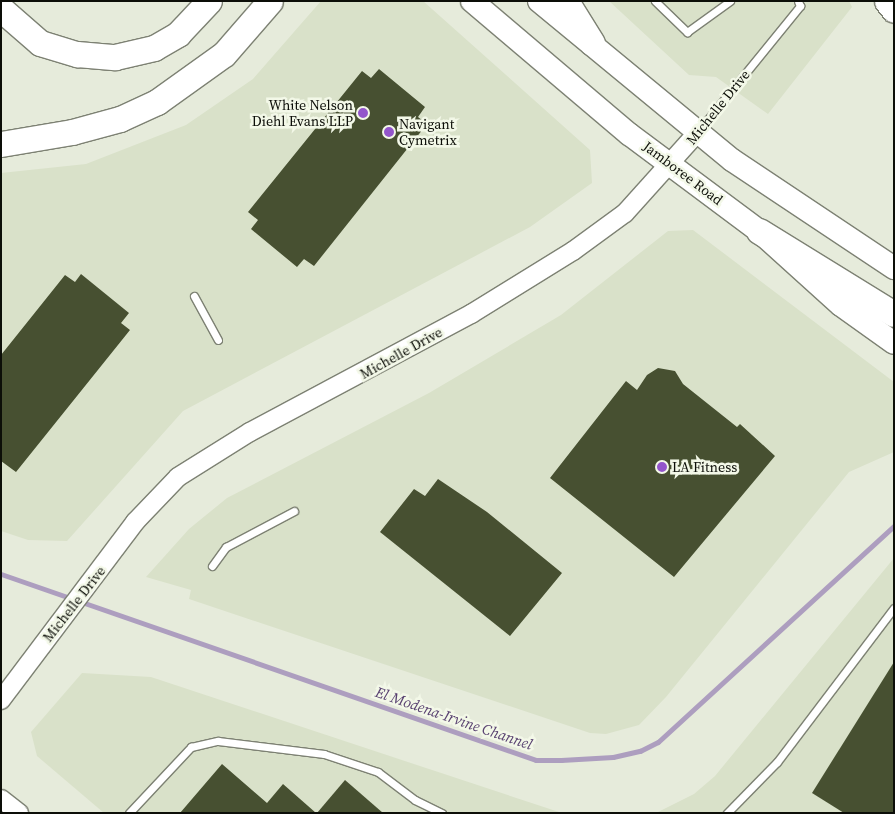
<!DOCTYPE html>
<style>
body{margin:0}
#map{position:relative;width:895px;height:814px;overflow:hidden;background:#e6ebdb;font-family:"Source Serif 4",serif}
div>[style]{position:absolute}
.built>*{inset:0;background:#d9e1c9}
.stream>*{height:5px;margin:-2.5px;padding:0 2.5px;transform-origin:2.5px;border-radius:2.5px;background:#ad9ebf}
.building>*{inset:0;background:#475031}
.roads{filter:drop-shadow(1px 0 #7d8173) drop-shadow(-1px 0 #7d8173) drop-shadow(0 1px #7d8173) drop-shadow(0 -1px #7d8173)}
.service>*{height:7px;margin:-3.5px;padding:0 3.5px;transform-origin:3.5px;border-radius:3.5px;background:#fff}
.tertiary>*{height:18px;margin:-9px;padding:0 9px;transform-origin:9px;border-radius:9px;background:#fff}
.trunk>*{height:22px;margin:-11px;padding:0 11px;transform-origin:11px;border-radius:11px;background:#fff}
.motorway>*{height:25px;margin:-12.5px;padding:0 12.5px;transform-origin:12.5px;border-radius:12.5px;background:#fff}
.dots>*{width:14px;height:14px;translate:-50% -50%;box-sizing:border-box;border:2px solid #f3f8e8;border-radius:50%}
span{translate:-50% -50%;white-space:nowrap;text-align:center;line-height:1.15;-webkit-text-stroke:5px #f3f8e8;paint-order:stroke}
.poi-label{font-size:14px;color:#0c0e08}
.right{translate:-100% -50%;text-align:right}
.left{translate:0 -50%;text-align:left}
.street-label{font-size:14px;color:#0c0e08}
.water-label{font-size:15px;color:#594271;font-style:italic}
.frame{position:absolute;inset:0;border:2px solid #0c0e08;pointer-events:none}
</style>
<div id="map">
<div class="built">
<div style="clip-path:polygon(321px 1px,423px 1px,590px 150px,592px 183px,530px 227px,183px 411px,67px 541px,28px 540px,1px 531px,1px 173px,86px 164px,186px 125px,253px 79px)"></div>
<div style="clip-path:polygon(609px 1px,849px 1px,852px 7px,768px 114px,716px 77px,689px 75px)"></div>
<div style="clip-path:polygon(693px 230px,894px 382px,894px 452px,849px 472px,666px 697px,639px 725px,606px 734px,590px 733px,189px 599px,191px 590px,146px 577px,189px 529px,227px 498px,429px 393px,561px 315px,668px 231px)"></div>
<div style="clip-path:polygon(894px 558px,894px 813px,656px 813px,694px 794px,715px 776px)"></div>
<div style="clip-path:polygon(82px 673px,151px 677px,562px 813px,104px 813px,37px 756px,31px 732px)"></div>
</div>
<div class="stream">
<div style="left:1px;top:574px;width:566px;rotate:19.17deg"></div>
<div style="left:536px;top:760px;width:25px"></div>
<div style="left:561px;top:760px;width:52px;rotate:-3.3deg"></div>
<div style="left:613px;top:757px;width:28px;rotate:-13deg"></div>
<div style="left:640px;top:751px;width:20px;rotate:-27deg"></div>
<div style="left:658px;top:742px;width:320px;rotate:-42.5deg"></div>
</div>
<div class="building">
<div style="clip-path:polygon(379px 69px,425px 107px,418px 117px,427px 124px,314px 266px,304px 259px,297px 267px,251px 229px,258px 220px,248px 212px,362px 71px,371px 78px)"></div>
<div style="clip-path:polygon(81px 274px,129px 313px,121px 323px,130px 330px,16px 472px,1px 461px,1px 355px,65px 275px,75px 282px)"></div>
<div style="clip-path:polygon(658px 368px,675px 371px,683px 384px,737px 427px,740px 424px,775px 456px,674px 577px,550px 478px,626px 381px,637px 390px,647px 375px)"></div>
<div style="clip-path:polygon(438px 479px,487px 512px,562px 573px,510px 636px,380px 532px,414px 489px,425px 496px)"></div>
<div style="clip-path:polygon(894px 662px,894px 813px,844px 813px,812px 793px)"></div>
<div style="clip-path:polygon(222px 764px,267px 803px,283px 784px,316px 813px,180px 813px)"></div>
<div style="clip-path:polygon(345px 780px,383px 813px,317px 813px)"></div>
</div>
<div class="roads">
<div class="service">
<div style="left:655px;top:1px;width:45px;rotate:44.1deg"></div>
<div style="left:687px;top:32px;width:53px;rotate:-35.8deg"></div>
<div style="left:700px;top:129px;width:159px;rotate:-50.9deg"></div>
<div style="left:800px;top:6px;width:5px;rotate:-112deg"></div>
<div style="left:194px;top:296px;width:50px;rotate:61.4deg"></div>
<div style="left:212px;top:566px;width:24px;rotate:-54deg"></div>
<div style="left:226px;top:547px;width:77px;rotate:-27.9deg"></div>
<div style="left:129px;top:813px;width:91px;rotate:-46.8deg"></div>
<div style="left:191px;top:747px;width:28px;rotate:-13deg"></div>
<div style="left:218px;top:741px;width:107px;rotate:7deg"></div>
<div style="left:324px;top:754px;width:57px;rotate:18.4deg"></div>
<div style="left:378px;top:772px;width:46px;rotate:37.1deg"></div>
<div style="left:415px;top:800px;width:30px;rotate:26deg"></div>
<div style="left:727px;top:813px;width:71px;rotate:-45.6deg"></div>
<div style="left:777px;top:762px;width:193px;rotate:-52.8deg"></div>
</div>
<div class="tertiary">
<div style="left:1px;top:700px;width:223px;rotate:-53deg"></div>
<div style="left:135px;top:522px;width:62px;rotate:-46.3deg"></div>
<div style="left:178px;top:477px;width:85px;rotate:-32deg"></div>
<div style="left:250px;top:432px;width:251px;rotate:-28.1deg"></div>
<div style="left:471px;top:314px;width:120px;rotate:-31.7deg"></div>
<div style="left:573px;top:251px;width:64px;rotate:-36.2deg"></div>
<div style="left:625px;top:213px;width:109px;rotate:-48deg"></div>
<div style="left:1px;top:799px;width:23px;rotate:38deg"></div>
</div>
<div class="trunk">
<div style="left:472px;top:1px;width:206px;rotate:40.3deg"></div>
<div style="left:629px;top:134px;width:162px;rotate:36.7deg"></div>
<div style="left:759px;top:231px;width:110px;rotate:42.1deg"></div>
<div style="left:841px;top:305px;width:65px;rotate:35.6deg"></div>
<div style="left:539px;top:1px;width:250px;rotate:39.5deg"></div>
<div style="left:732px;top:160px;width:195px;rotate:33.7deg"></div>
</div>
<div class="motorway">
<div style="left:566px;top:1px;width:49px;rotate:58.2deg"></div>
<div style="left:887px;top:1px;width:11px;rotate:52deg"></div>
<div style="left:1px;top:9px;width:52px;rotate:41.1deg"></div>
<div style="left:40px;top:43px;width:39px;rotate:17deg"></div>
<div style="left:77px;top:54px;width:38px;rotate:5deg"></div>
<div style="left:115px;top:57px;width:40px;rotate:-13deg"></div>
<div style="left:154px;top:48px;width:28px;rotate:-30deg"></div>
<div style="left:178px;top:34px;width:45px;rotate:-46.8deg"></div>
<div style="left:1px;top:144px;width:72px;rotate:-9.6deg"></div>
<div style="left:72px;top:132px;width:50px;rotate:-15.2deg"></div>
<div style="left:120px;top:119px;width:41px;rotate:-24.7deg"></div>
<div style="left:157px;top:102px;width:82px;rotate:-35.6deg"></div>
<div style="left:224px;top:54px;width:70px;rotate:-49deg"></div>
<div style="left:759px;top:231px;width:158px;rotate:31.6deg"></div>
</div>
</div>
<div class="dots">
<div style="left:363px;top:113px;background:#9355cb"></div>
<div style="left:389px;top:132px;background:#9355cb"></div>
<div style="left:662px;top:467px;background:#9355cb"></div>
</div>
<div class="poi-label">
<span class="right" style="left:353px;top:113px">White Nelson<br>Diehl Evans LLP</span>
<span class="left" style="left:399px;top:132px">Navigant<br>Cymetrix</span>
<span class="left" style="left:672px;top:467px">LA Fitness</span>
</div>
<div class="street-label">
<span style="left:718px;top:107px;rotate:-51deg">Michelle Drive</span>
<span style="left:683px;top:173px;rotate:37deg">Jamboree Road</span>
<span style="left:401px;top:353px;rotate:-29deg">Michelle Drive</span>
<span style="left:74px;top:604px;rotate:-52deg">Michelle Drive</span>
</div>
<div class="water-label">
<span style="left:454px;top:718px;rotate:19deg">El Modena-Irvine Channel</span>
</div>
<div class="frame"></div>
</div>
